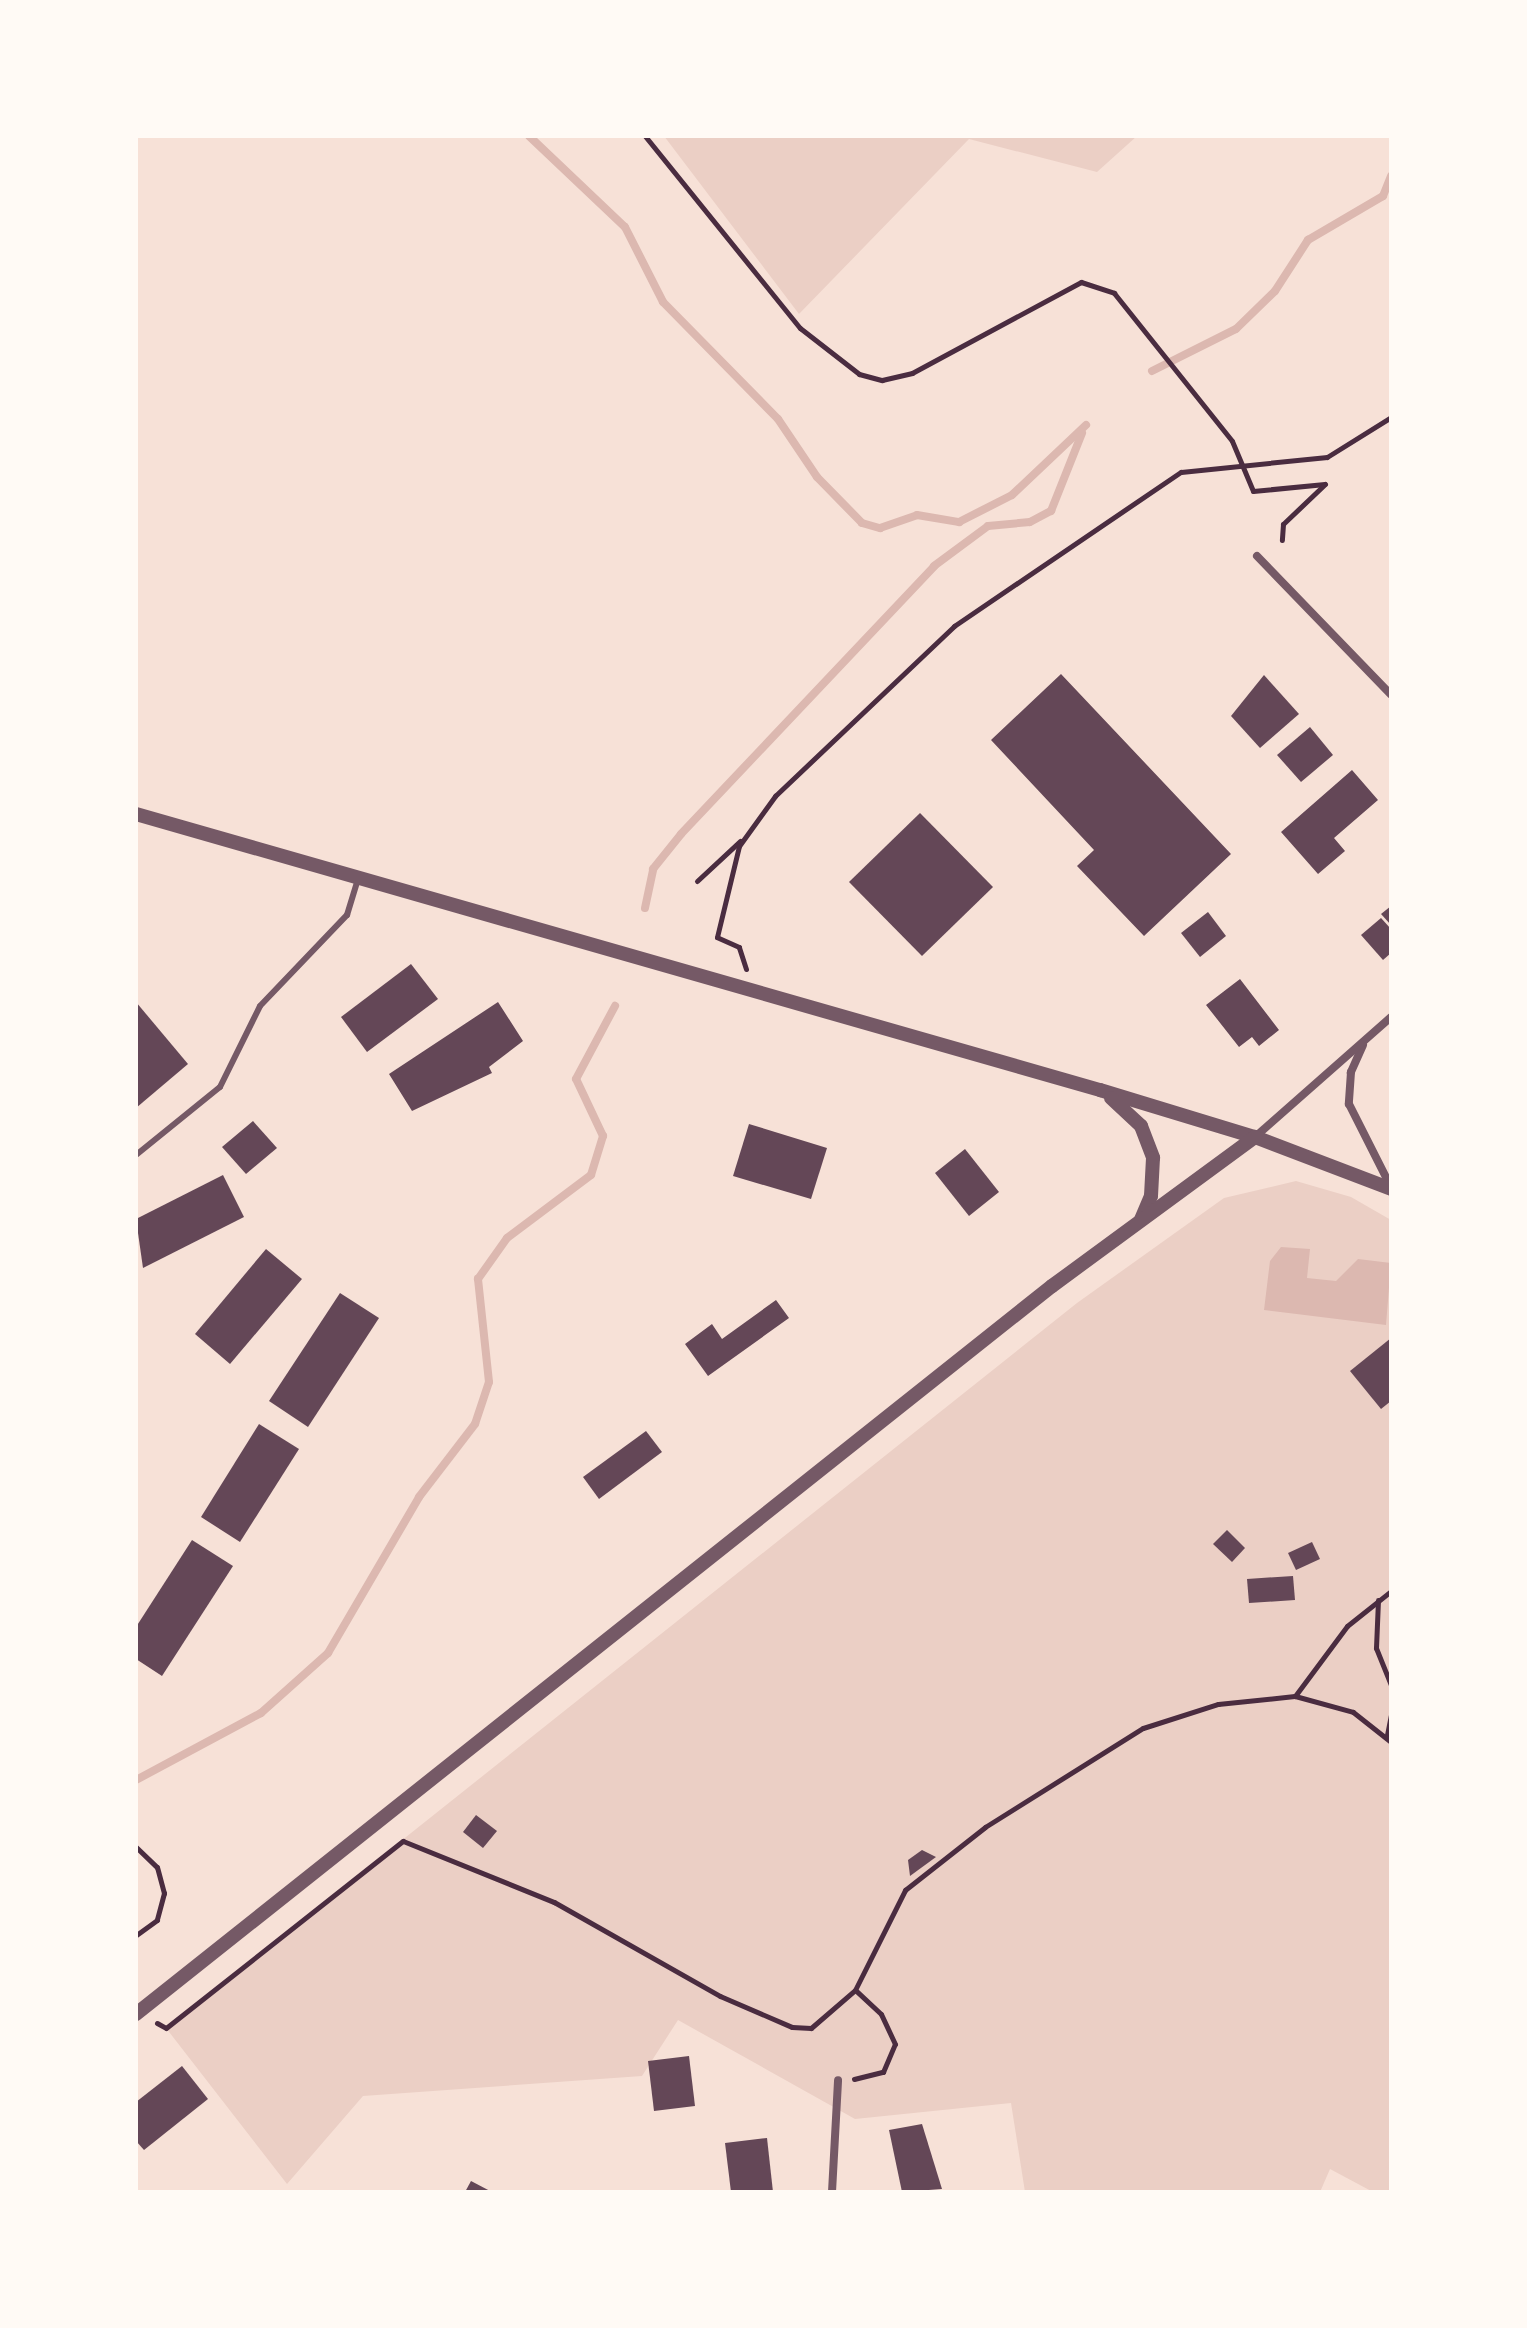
<!DOCTYPE html>
<style>
body{margin:0}
#map{position:relative;width:1527px;height:2328px;overflow:hidden;background:#f7e1d7;font-family:"Nunito Sans",sans-serif}
div>[style]{position:absolute}
.green>*{inset:0;background:#ebcfc5}
.water>*{inset:0;background:#dcb8b0}
.stream>*{height:8px;margin:-4px;padding:0 4px;transform-origin:4px;border-radius:4px;background:#dcb8b0}
.building>*{inset:0;background:#644757}
.path>*{height:5px;margin:-2.5px;padding:0 2.5px;transform-origin:2.5px;border-radius:2.5px;background:#4a2c40}
.service>*{height:6px;margin:-3px;padding:0 3px;transform-origin:3px;border-radius:3px;background:#755966}
.minor>*{height:8px;margin:-4px;padding:0 4px;transform-origin:4px;border-radius:4px;background:#755966}
.tertiary>*{height:14px;margin:-7px;padding:0 7px;transform-origin:7px;border-radius:7px;background:#755966}
span{translate:-50% -50%;white-space:nowrap;text-align:center;line-height:1.15;-webkit-text-stroke:6px #fffaf5;paint-order:stroke}
.frame{position:absolute;inset:0;border:138px solid #fffaf5;pointer-events:none}
</style>
<div id="map">
<div class="green">
<div style="clip-path:polygon(664px 136px,1137px 136px,1097px 172px,969px 139px,799px 314px)"></div>
<div style="clip-path:polygon(1296px 1181px,1351px 1197px,1391px 1220px,1391px 2192px,1373px 2192px,1330px 2169px,1320px 2192px,1025px 2192px,1011px 2103px,855px 2119px,678px 2020px,642px 2076px,363px 2096px,287px 2184px,166px 2028px,1077px 1303px,1224px 1198px)"></div>
</div>
<div class="water">
<div style="clip-path:polygon(1281px 1247px,1310px 1249px,1307px 1278px,1336px 1281px,1358px 1259px,1391px 1263px,1386px 1325px,1264px 1310px,1270px 1261px)"></div>
</div>
<div class="stream">
<div style="left:529px;top:136px;width:132px;rotate:43.5deg"></div>
<div style="left:625px;top:227px;width:84px;rotate:63.1deg"></div>
<div style="left:663px;top:302px;width:164px;rotate:45.5deg"></div>
<div style="left:778px;top:419px;width:70px;rotate:56.1deg"></div>
<div style="left:817px;top:477px;width:64px;rotate:45.6deg"></div>
<div style="left:862px;top:523px;width:19px;rotate:16deg"></div>
<div style="left:880px;top:528px;width:39px;rotate:-19deg"></div>
<div style="left:917px;top:515px;width:43px;rotate:9.5deg"></div>
<div style="left:959px;top:522px;width:59px;rotate:-27deg"></div>
<div style="left:1012px;top:495px;width:102px;rotate:-43.4deg"></div>
<div style="left:1152px;top:371px;width:94px;rotate:-26.6deg"></div>
<div style="left:1236px;top:329px;width:54px;rotate:-44.3deg"></div>
<div style="left:1275px;top:291px;width:61px;rotate:-57.1deg"></div>
<div style="left:1308px;top:240px;width:87px;rotate:-30.4deg"></div>
<div style="left:1383px;top:196px;width:22px;rotate:-68deg"></div>
<div style="left:645px;top:908px;width:40px;rotate:-78deg"></div>
<div style="left:653px;top:869px;width:45px;rotate:-51.3deg"></div>
<div style="left:681px;top:834px;width:369px;rotate:-46.6deg"></div>
<div style="left:934px;top:566px;width:67px;rotate:-36.5deg"></div>
<div style="left:988px;top:526px;width:42px;rotate:-5.4deg"></div>
<div style="left:1030px;top:522px;width:24px;rotate:-28deg"></div>
<div style="left:1051px;top:511px;width:84px;rotate:-68.3deg"></div>
<div style="left:136px;top:1780px;width:142px;rotate:-28.2deg"></div>
<div style="left:261px;top:1713px;width:90px;rotate:-41.8deg"></div>
<div style="left:328px;top:1653px;width:181px;rotate:-59.7deg"></div>
<div style="left:419px;top:1497px;width:92px;rotate:-52.5deg"></div>
<div style="left:475px;top:1424px;width:44px;rotate:-71.6deg"></div>
<div style="left:489px;top:1382px;width:104px;rotate:-96.1deg"></div>
<div style="left:478px;top:1279px;width:50px;rotate:-54.7deg"></div>
<div style="left:507px;top:1238px;width:105px;rotate:-36.9deg"></div>
<div style="left:591px;top:1175px;width:41px;rotate:-72.9deg"></div>
<div style="left:603px;top:1136px;width:63px;rotate:-115.3deg"></div>
<div style="left:576px;top:1079px;width:83px;rotate:-61.9deg"></div>
</div>
<div class="building">
<div style="clip-path:polygon(1061px 674px,1231px 854px,1144px 936px,1077px 866px,1094px 850px,991px 740px)"></div>
<div style="clip-path:polygon(1264px 675px,1299px 714px,1260px 748px,1231px 716px)"></div>
<div style="clip-path:polygon(1310px 727px,1333px 755px,1301px 782px,1277px 755px)"></div>
<div style="clip-path:polygon(1352px 770px,1378px 800px,1334px 838px,1345px 851px,1318px 874px,1281px 832px)"></div>
<div style="clip-path:polygon(920px 813px,993px 887px,922px 956px,849px 882px)"></div>
<div style="clip-path:polygon(1391px 906px,1391px 925px,1381px 914px)"></div>
<div style="clip-path:polygon(1208px 912px,1226px 936px,1200px 957px,1181px 933px)"></div>
<div style="clip-path:polygon(1381px 918px,1391px 929px,1391px 953px,1383px 960px,1361px 935px)"></div>
<div style="clip-path:polygon(411px 964px,438px 999px,367px 1052px,341px 1017px)"></div>
<div style="clip-path:polygon(1240px 979px,1279px 1030px,1259px 1046px,1252px 1037px,1239px 1047px,1206px 1005px)"></div>
<div style="clip-path:polygon(136px 1002px,188px 1064px,136px 1108px)"></div>
<div style="clip-path:polygon(498px 1002px,523px 1041px,489px 1067px,492px 1073px,412px 1111px,389px 1074px)"></div>
<div style="clip-path:polygon(253px 1121px,277px 1148px,246px 1174px,222px 1147px)"></div>
<div style="clip-path:polygon(749px 1124px,827px 1148px,811px 1199px,733px 1176px)"></div>
<div style="clip-path:polygon(965px 1149px,999px 1192px,969px 1216px,935px 1173px)"></div>
<div style="clip-path:polygon(223px 1175px,244px 1217px,143px 1268px,136px 1219px)"></div>
<div style="clip-path:polygon(266px 1249px,302px 1279px,230px 1364px,195px 1334px)"></div>
<div style="clip-path:polygon(340px 1293px,379px 1318px,308px 1427px,269px 1401px)"></div>
<div style="clip-path:polygon(776px 1300px,789px 1318px,708px 1376px,685px 1344px,712px 1324px,722px 1339px)"></div>
<div style="clip-path:polygon(1391px 1338px,1391px 1401px,1381px 1409px,1350px 1371px)"></div>
<div style="clip-path:polygon(259px 1424px,299px 1449px,240px 1542px,201px 1517px)"></div>
<div style="clip-path:polygon(646px 1431px,662px 1452px,599px 1499px,583px 1477px)"></div>
<div style="clip-path:polygon(1227px 1530px,1245px 1548px,1232px 1562px,1213px 1544px)"></div>
<div style="clip-path:polygon(192px 1540px,233px 1566px,162px 1676px,136px 1659px,136px 1627px)"></div>
<div style="clip-path:polygon(1312px 1542px,1320px 1559px,1296px 1570px,1288px 1553px)"></div>
<div style="clip-path:polygon(1293px 1576px,1295px 1600px,1249px 1603px,1247px 1579px)"></div>
<div style="clip-path:polygon(476px 1815px,497px 1831px,483px 1848px,463px 1832px)"></div>
<div style="clip-path:polygon(922px 1850px,936px 1857px,910px 1876px,908px 1860px)"></div>
<div style="clip-path:polygon(689px 2056px,695px 2106px,654px 2111px,648px 2061px)"></div>
<div style="clip-path:polygon(182px 2066px,208px 2099px,144px 2150px,136px 2141px,136px 2102px)"></div>
<div style="clip-path:polygon(922px 2124px,942px 2189px,902px 2192px,889px 2130px)"></div>
<div style="clip-path:polygon(767px 2138px,773px 2192px,731px 2192px,725px 2143px)"></div>
<div style="clip-path:polygon(471px 2181px,492px 2192px,465px 2192px)"></div>
</div>
<div class="path">
<div style="left:645px;top:136px;width:247px;rotate:51.1deg"></div>
<div style="left:800px;top:328px;width:75px;rotate:37.9deg"></div>
<div style="left:859px;top:374px;width:24px;rotate:15deg"></div>
<div style="left:882px;top:380px;width:31px;rotate:-13deg"></div>
<div style="left:912px;top:373px;width:192px;rotate:-28.3deg"></div>
<div style="left:1081px;top:282px;width:35px;rotate:18deg"></div>
<div style="left:1114px;top:293px;width:189px;rotate:51.4deg"></div>
<div style="left:1232px;top:441px;width:54px;rotate:67.2deg"></div>
<div style="left:1253px;top:491px;width:72px;rotate:-5.6deg"></div>
<div style="left:1325px;top:484px;width:58px;rotate:136.4deg"></div>
<div style="left:1283px;top:524px;width:16px;rotate:94deg"></div>
<div style="left:697px;top:881px;width:59px;rotate:-42.9deg"></div>
<div style="left:746px;top:969px;width:23px;rotate:-108deg"></div>
<div style="left:739px;top:947px;width:24px;rotate:-156deg"></div>
<div style="left:717px;top:937px;width:94px;rotate:-76.4deg"></div>
<div style="left:739px;top:846px;width:62px;rotate:-54.2deg"></div>
<div style="left:775px;top:796px;width:247px;rotate:-43.5deg"></div>
<div style="left:954px;top:626px;width:274px;rotate:-34.2deg"></div>
<div style="left:1181px;top:472px;width:147px;rotate:-5.9deg"></div>
<div style="left:1327px;top:457px;width:75px;rotate:-32deg"></div>
<div style="left:1378px;top:1600px;width:48px;rotate:92.4deg"></div>
<div style="left:1376px;top:1648px;width:40px;rotate:68deg"></div>
<div style="left:1295px;top:1696px;width:87px;rotate:-53.4deg"></div>
<div style="left:1347px;top:1626px;width:56px;rotate:-38.5deg"></div>
<div style="left:1387px;top:1735px;width:20px;rotate:-79deg"></div>
<div style="left:136px;top:1847px;width:29px;rotate:44deg"></div>
<div style="left:157px;top:1867px;width:27px;rotate:75deg"></div>
<div style="left:164px;top:1893px;width:28px;rotate:105deg"></div>
<div style="left:157px;top:1920px;width:26px;rotate:144deg"></div>
<div style="left:157px;top:2023px;width:10px;rotate:29deg"></div>
<div style="left:166px;top:2028px;width:302px;rotate:-38.3deg"></div>
<div style="left:403px;top:1841px;width:163px;rotate:22deg"></div>
<div style="left:554px;top:1902px;width:191px;rotate:29.5deg"></div>
<div style="left:720px;top:1996px;width:78px;rotate:23.3deg"></div>
<div style="left:792px;top:2027px;width:19px;rotate:3deg"></div>
<div style="left:811px;top:2028px;width:58px;rotate:-40.8deg"></div>
<div style="left:855px;top:1990px;width:112px;rotate:-63.4deg"></div>
<div style="left:905px;top:1890px;width:102px;rotate:-38.2deg"></div>
<div style="left:985px;top:1827px;width:186px;rotate:-32.1deg"></div>
<div style="left:1143px;top:1728px;width:79px;rotate:-17.7deg"></div>
<div style="left:1218px;top:1704px;width:77px;rotate:-5.9deg"></div>
<div style="left:1295px;top:1696px;width:60px;rotate:15.4deg"></div>
<div style="left:1353px;top:1712px;width:48px;rotate:38.3deg"></div>
<div style="left:854px;top:2079px;width:30px;rotate:-14deg"></div>
<div style="left:883px;top:2072px;width:30px;rotate:-67deg"></div>
<div style="left:895px;top:2044px;width:33px;rotate:-115deg"></div>
<div style="left:881px;top:2014px;width:35px;rotate:-137deg"></div>
</div>
<div class="service">
<div style="left:136px;top:1155px;width:108px;rotate:-39deg"></div>
<div style="left:220px;top:1087px;width:90px;rotate:-63.7deg"></div>
<div style="left:260px;top:1006px;width:126px;rotate:-46.3deg"></div>
<div style="left:347px;top:915px;width:38px;rotate:-73deg"></div>
</div>
<div class="minor">
<div style="left:1257px;top:556px;width:193px;rotate:46deg"></div>
<div style="left:1363px;top:1045px;width:30px;rotate:114deg"></div>
<div style="left:1351px;top:1072px;width:32px;rotate:94deg"></div>
<div style="left:1349px;top:1104px;width:93px;rotate:63.2deg"></div>
<div style="left:1255px;top:1137px;width:181px;rotate:-41.4deg"></div>
<div style="left:832px;top:2192px;width:112px;rotate:-86.9deg"></div>
</div>
<div class="tertiary">
<div style="left:136px;top:814px;width:1003px;rotate:15.98deg"></div>
<div style="left:1100px;top:1090px;width:162px;rotate:16.9deg"></div>
<div style="left:1255px;top:1137px;width:146px;rotate:20.9deg"></div>
<div style="left:1111px;top:1098px;width:41px;rotate:43deg"></div>
<div style="left:1141px;top:1126px;width:34px;rotate:69deg"></div>
<div style="left:1153px;top:1158px;width:38px;rotate:93deg"></div>
<div style="left:1151px;top:1196px;width:25px;rotate:113deg"></div>
<div style="left:136px;top:2014px;width:1170px;rotate:-38.48deg"></div>
<div style="left:1052px;top:1286px;width:252px;rotate:-36.3deg"></div>
</div>
<div class="frame"></div>
</div>
